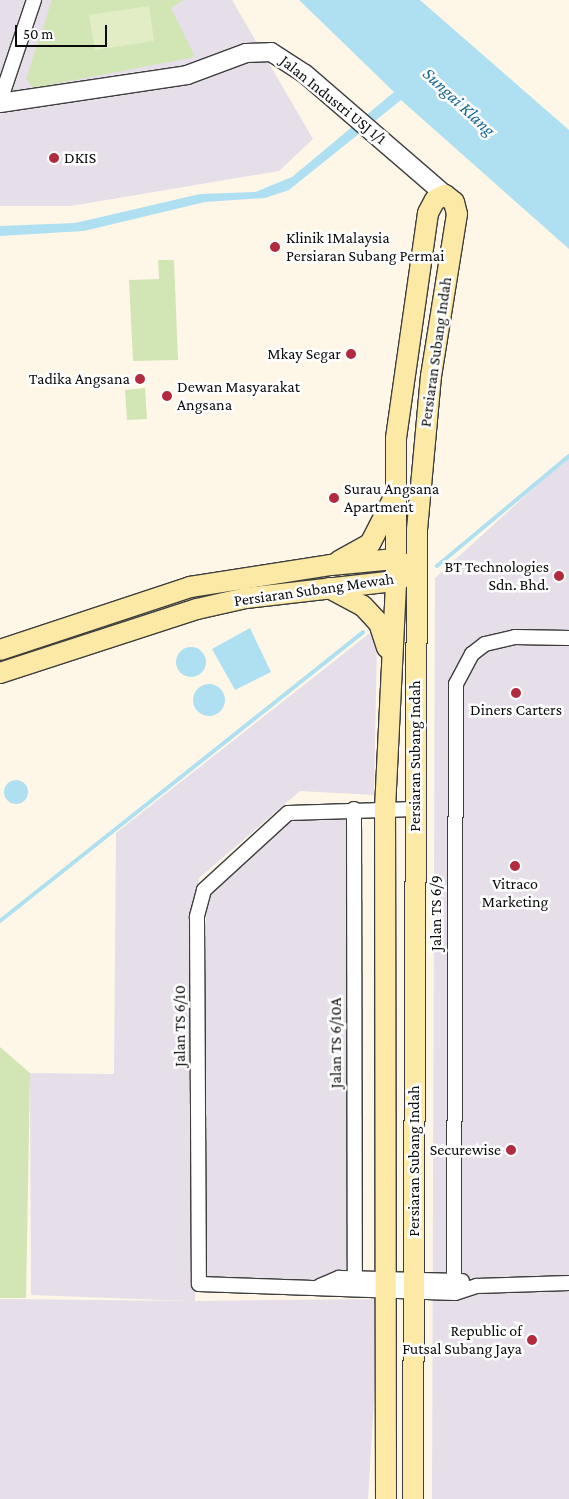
<!DOCTYPE html>
<style>
body{margin:0}
#map{position:relative;width:569px;height:1499px;overflow:hidden;background:#fef7e7;font-family:"Crimson Pro",serif}
div>[style]{position:absolute}
.industrial>*{inset:0;background:#e6dee9}
.green>*{inset:0;background:#d2e5b4}
.pitch>*{inset:0;background:#e3edc5}
.water>*{inset:0;background:#afe0f2}
.round{border-radius:50%}
.stream>*{height:4px;margin:-2px;padding:0 2px;transform-origin:2px;border-radius:2px;background:#afe0f2}
.roads{filter:drop-shadow(1px 0 #3d3d3d) drop-shadow(-1px 0 #3d3d3d) drop-shadow(0 1px #3d3d3d) drop-shadow(0 -1px #3d3d3d)}
.minor>*{height:14px;margin:-7px;padding:0 7px;transform-origin:7px;border-radius:7px;background:#fff}
.tertiary>*{height:18px;margin:-9px;padding:0 9px;transform-origin:9px;border-radius:9px;background:#fff}
.secondary>*{height:20px;margin:-10px;padding:0 10px;transform-origin:10px;border-radius:10px;background:#fbe9a5}
.dots>*{width:14px;height:14px;translate:-50% -50%;box-sizing:border-box;border:2px solid #fff;border-radius:50%}
span{translate:-50% -50%;white-space:nowrap;text-align:center;line-height:1.15;-webkit-text-stroke:5px #fff;paint-order:stroke}
.street-label{font-size:16px;color:#0a0a0a}
.poi-label{font-size:16px;color:#0a0a0a}
.left{translate:0 -50%;text-align:left}
.right{translate:-100% -50%;text-align:right}
.water-label{font-size:18px;color:#1b6a93;font-style:italic}
.scale{position:absolute;left:15px;top:25px;width:92px;height:22px;box-sizing:border-box;border:2px solid #0a0a0a;border-top:0;padding-left:6px;font-size:15px;line-height:18px;white-space:nowrap;color:#0a0a0a;-webkit-text-stroke:4px #fff;paint-order:stroke}
</style>
<div id="map">
<div class="industrial">
<div style="clip-path:polygon(0 0,232px 0,313px 139px,279px 171px,71px 206px,0 206px)"></div>
<div style="clip-path:polygon(569px 456px,569px 1499px,432px 1499px,435px 578px)"></div>
<div style="clip-path:polygon(370px 633px,377px 642px,374px 795px,300px 791px,199px 878px,191px 925px,195px 1301px,380px 1299px,368px 1499px,0 1499px,0 1299px,190px 1301px,31px 1295px,30px 1073px,114px 1074px,116px 833px)"></div>
<div style="clip-path:polygon(349px 813px,350px 1272px,319px 1281px,204px 1279px,206px 899px,214px 886px,289px 817px)"></div>
</div>
<div class="green">
<div style="clip-path:polygon(52px 0,184px 0,171px 8px,195px 57px,33px 88px,26px 79px)"></div>
<div style="clip-path:polygon(158px 260px,174px 260px,178px 360px,133px 361px,129px 280px,159px 279px)"></div>
<div style="clip-path:polygon(145px 388px,147px 419px,127px 420px,125px 390px)"></div>
<div style="clip-path:polygon(0 1047px,30px 1073px,26px 1298px,0 1298px)"></div>
</div>
<div class="pitch">
<div style="clip-path:polygon(149px 6px,154px 41px,95px 50px,89px 15px)"></div>
</div>
<div class="water">
<div style="clip-path:polygon(299px 0,420px 0,569px 130px,569px 249px,401px 100px,289px 190px,265px 198px,205px 202px,84px 231px,0 236px,0 226px,75px 223px,200px 194px,255px 192px,292px 177px,394px 92px)"></div>
<div style="clip-path:polygon(250px 628px,271px 672px,235px 690px,212px 649px)"></div>
<div class="round" style="left:176px;top:647px;width:30px;height:30px"></div>
<div class="round" style="left:193px;top:684px;width:32px;height:32px"></div>
<div class="round" style="left:4px;top:780px;width:24px;height:24px"></div>
</div>
<div class="stream">
<div style="left:437px;top:566px;width:172px;rotate:-39.8deg"></div>
<div style="left:0;top:921px;width:464px;rotate:-38.5deg"></div>
</div>
<div class="roads">
<div class="minor">
<div style="left:0;top:101px;width:107px;rotate:-71.4deg"></div>
<div style="left:354px;top:809px;width:469px;rotate:89.9deg"></div>
<div style="left:415px;top:809px;width:127px;rotate:178.2deg"></div>
<div style="left:288px;top:813px;width:114px;rotate:137.5deg"></div>
<div style="left:204px;top:890px;width:28px;rotate:105deg"></div>
<div style="left:197px;top:917px;width:367px;rotate:89.7deg"></div>
<div style="left:199px;top:1284px;width:256px;rotate:2deg"></div>
<div style="left:455px;top:1293px;width:23px;rotate:-18deg"></div>
<div style="left:477px;top:1286px;width:92px;rotate:-1.9deg"></div>
<div style="left:454px;top:1278px;width:594px;rotate:-89.81deg"></div>
<div style="left:456px;top:684px;width:34px;rotate:-62deg"></div>
<div style="left:472px;top:654px;width:16px;rotate:-38deg"></div>
<div style="left:485px;top:644px;width:31px;rotate:-13deg"></div>
<div style="left:515px;top:637px;width:54px;rotate:1.1deg"></div>
<div style="left:320px;top:1286px;width:21px;rotate:-23deg"></div>
<div style="left:339px;top:1278px;width:123px;rotate:1.4deg"></div>
</div>
<div class="tertiary">
<div style="left:0;top:103px;width:189px;rotate:-8.5deg"></div>
<div style="left:187px;top:75px;width:63px;rotate:-20.4deg"></div>
<div style="left:246px;top:53px;width:25px;rotate:-2deg"></div>
<div style="left:271px;top:52px;width:40px;rotate:32.9deg"></div>
<div style="left:305px;top:74px;width:185px;rotate:40.8deg"></div>
</div>
<div class="secondary">
<div style="left:339px;top:561px;width:35px;rotate:-29deg"></div>
<div style="left:370px;top:544px;width:48px;rotate:-62.9deg"></div>
<div style="left:329px;top:588px;width:38px;rotate:28deg"></div>
<div style="left:363px;top:606px;width:23px;rotate:47deg"></div>
<div style="left:379px;top:623px;width:26px;rotate:72deg"></div>
<div style="left:0;top:650px;width:200px;rotate:-18.3deg"></div>
<div style="left:190px;top:587px;width:143px;rotate:-8.9deg"></div>
<div style="left:331px;top:565px;width:64px;rotate:-5.4deg"></div>
<div style="left:395px;top:559px;width:13px;rotate:29deg"></div>
<div style="left:0;top:673px;width:207px;rotate:-18deg"></div>
<div style="left:197px;top:609px;width:50px;rotate:-12.7deg"></div>
<div style="left:246px;top:598px;width:151px;rotate:-6.5deg"></div>
<div style="left:396px;top:581px;width:13px;rotate:-27deg"></div>
<div style="left:386px;top:1499px;width:690px;rotate:-90.08deg"></div>
<div style="left:385px;top:809px;width:228px;rotate:-87.2deg"></div>
<div style="left:396px;top:581px;width:143px;rotate:-90deg"></div>
<div style="left:396px;top:438px;width:227px;rotate:-81.9deg"></div>
<div style="left:428px;top:213px;width:15px;rotate:-62deg"></div>
<div style="left:435px;top:200px;width:11px;rotate:-27deg"></div>
<div style="left:445px;top:195px;width:11px;rotate:38deg"></div>
<div style="left:454px;top:202px;width:12px;rotate:76deg"></div>
<div style="left:457px;top:214px;width:164px;rotate:99.1deg"></div>
<div style="left:431px;top:376px;width:154px;rotate:95.2deg"></div>
<div style="left:417px;top:529px;width:970px;rotate:90.24deg"></div>
</div>
</div>
<div class="dots">
<div style="left:54px;top:158px;background:#b12a3e"></div>
<div style="left:275px;top:247px;background:#b12a3e"></div>
<div style="left:351px;top:354px;background:#b12a3e"></div>
<div style="left:140px;top:379px;background:#b12a3e"></div>
<div style="left:167px;top:396px;background:#b12a3e"></div>
<div style="left:334px;top:498px;background:#b12a3e"></div>
<div style="left:559px;top:576px;background:#b12a3e"></div>
<div style="left:516px;top:693px;background:#b12a3e"></div>
<div style="left:515px;top:866px;background:#b12a3e"></div>
<div style="left:511px;top:1150px;background:#b12a3e"></div>
<div style="left:532px;top:1340px;background:#b12a3e"></div>
</div>
<div class="street-label">
<span style="left:333px;top:100px;rotate:39deg">Jalan Industri USJ 1/1</span>
<span style="left:436px;top:352px;rotate:-82deg">Persiaran Subang Indah</span>
<span style="left:314px;top:590px;rotate:-8deg">Persiaran Subang Mewah</span>
<span style="left:415px;top:756px;rotate:-90deg">Persiaran Subang Indah</span>
<span style="left:436px;top:913px;rotate:-90deg">Jalan TS 6/9</span>
<span style="left:180px;top:1026px;rotate:-90deg">Jalan TS 6/10</span>
<span style="left:336px;top:1043px;rotate:-90deg">Jalan TS 6/10A</span>
<span style="left:414px;top:1161px;rotate:-90deg">Persiaran Subang Indah</span>
</div>
<div class="poi-label">
<span class="left" style="left:64px;top:158px">DKIS</span>
<span class="left" style="left:286px;top:247px">Klinik 1Malaysia<br>Persiaran Subang Permai</span>
<span class="right" style="left:341px;top:354px">Mkay Segar</span>
<span class="right" style="left:130px;top:379px">Tadika Angsana</span>
<span class="left" style="left:177px;top:396px">Dewan Masyarakat<br>Angsana</span>
<span class="left" style="left:344px;top:498px">Surau Angsana<br>Apartment</span>
<span class="right" style="left:549px;top:576px">BT Technologies<br>Sdn. Bhd.</span>
<span style="left:516px;top:710px">Diners Carters</span>
<span style="left:515px;top:893px">Vitraco<br>Marketing</span>
<span class="right" style="left:501px;top:1150px">Securewise</span>
<span class="right" style="left:522px;top:1340px">Republic of<br>Futsal Subang Jaya</span>
</div>
<div class="water-label">
<span style="left:459px;top:102px;rotate:43deg">Sungai Klang</span>
</div>
<div class="scale">50 m</div>
</div>
